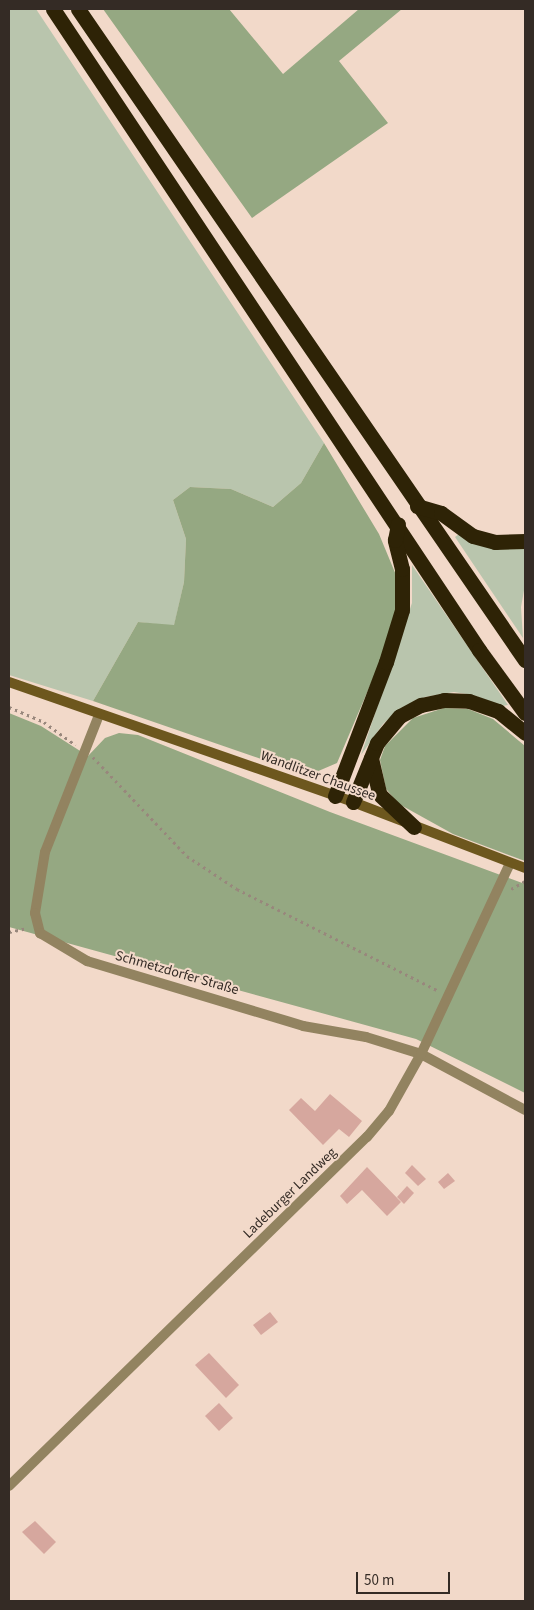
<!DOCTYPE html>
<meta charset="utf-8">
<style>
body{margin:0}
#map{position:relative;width:534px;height:1610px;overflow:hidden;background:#f2d9c9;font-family:"Source Sans 3",sans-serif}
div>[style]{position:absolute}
.green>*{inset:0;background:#b9c5ad}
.forest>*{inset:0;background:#95a882}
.building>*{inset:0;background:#d6a79e}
.path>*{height:2.5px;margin-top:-1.25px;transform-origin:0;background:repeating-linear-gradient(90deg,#98877c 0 2.5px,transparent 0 6.5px)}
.minor>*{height:10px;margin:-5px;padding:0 5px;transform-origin:5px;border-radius:5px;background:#928360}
.secondary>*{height:10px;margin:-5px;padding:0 5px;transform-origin:5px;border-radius:5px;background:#6d571e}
.motorway>*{height:15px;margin:-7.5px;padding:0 7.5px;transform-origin:7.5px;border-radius:7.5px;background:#2e2306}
span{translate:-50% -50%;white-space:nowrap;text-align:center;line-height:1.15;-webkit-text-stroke:4px #f2d9c9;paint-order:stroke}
.street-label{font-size:14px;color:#342b25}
.frame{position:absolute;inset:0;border:10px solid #342b25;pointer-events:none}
.scale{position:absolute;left:356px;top:1572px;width:94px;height:22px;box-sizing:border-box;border:2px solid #342b25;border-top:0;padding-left:6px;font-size:15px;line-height:18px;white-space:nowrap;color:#342b25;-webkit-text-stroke:4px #f2d9c9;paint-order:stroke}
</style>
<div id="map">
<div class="green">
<div style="clip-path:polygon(9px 9px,36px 9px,324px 443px,301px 483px,273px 507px,231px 489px,190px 487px,173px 500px,186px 539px,184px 582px,174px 626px,138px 622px,93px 701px,9px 675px)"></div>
<div style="clip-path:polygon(459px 534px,497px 549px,525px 548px,525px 585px,521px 607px,523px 638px,455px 537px)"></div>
<div style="clip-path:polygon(412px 565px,508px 705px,502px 706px,473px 695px,454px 692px,425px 697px,401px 708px,383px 724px,361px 755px,412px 603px)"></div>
</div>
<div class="forest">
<div style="clip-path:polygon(103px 9px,229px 9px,283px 74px,359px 9px,402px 9px,339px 61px,388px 123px,252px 218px)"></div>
<div style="clip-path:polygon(324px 443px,379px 534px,396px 575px,397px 608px,383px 655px,337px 763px,316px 772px,296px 771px,93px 701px,138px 622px,174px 625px,184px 582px,186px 539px,173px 500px,190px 487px,231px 489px,273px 507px,301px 483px)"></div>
<div style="clip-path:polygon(444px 708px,468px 709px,493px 719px,525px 746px,525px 861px,453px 834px,399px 804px,386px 789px,380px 760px,385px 746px,413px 718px)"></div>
<div style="clip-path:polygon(9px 713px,41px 726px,88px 756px,105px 738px,119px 733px,138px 735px,330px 812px,525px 884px,525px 1093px,416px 1039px,9px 927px)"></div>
</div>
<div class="building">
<div style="clip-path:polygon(330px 1094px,362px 1121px,349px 1137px,339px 1129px,323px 1145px,289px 1110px,301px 1098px,315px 1111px)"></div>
<div style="clip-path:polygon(412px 1165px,426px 1179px,418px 1186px,405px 1173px)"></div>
<div style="clip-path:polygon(367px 1167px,401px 1202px,387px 1216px,362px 1190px,347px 1204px,340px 1196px)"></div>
<div style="clip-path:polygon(448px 1173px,455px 1181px,444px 1189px,438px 1182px)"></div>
<div style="clip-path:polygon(407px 1186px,414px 1193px,404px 1204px,397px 1197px)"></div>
<div style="clip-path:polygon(270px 1312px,278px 1322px,261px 1335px,253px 1325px)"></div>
<div style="clip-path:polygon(209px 1353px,239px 1385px,226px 1398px,195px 1365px)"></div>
<div style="clip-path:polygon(219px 1403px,233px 1418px,219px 1431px,205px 1416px)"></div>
<div style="clip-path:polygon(35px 1521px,56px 1542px,44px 1554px,22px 1532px)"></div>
</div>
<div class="path">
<div style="left:9px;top:707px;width:38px;rotate:23deg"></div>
<div style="left:44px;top:722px;width:39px;rotate:36deg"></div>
<div style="left:93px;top:757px;width:137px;rotate:46.5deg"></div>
<div style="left:187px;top:856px;width:60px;rotate:33.4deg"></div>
<div style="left:237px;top:889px;width:226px;rotate:26.8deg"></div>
<div style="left:511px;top:889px;width:16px;rotate:-30deg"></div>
<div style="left:9px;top:932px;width:19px;rotate:-12deg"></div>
</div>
<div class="minor">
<div style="left:99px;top:715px;width:147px;rotate:111.5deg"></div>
<div style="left:45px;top:852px;width:62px;rotate:99.3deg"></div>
<div style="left:35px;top:913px;width:21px;rotate:76deg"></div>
<div style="left:40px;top:933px;width:55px;rotate:30.8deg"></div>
<div style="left:87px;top:961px;width:226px;rotate:16.7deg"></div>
<div style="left:303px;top:1026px;width:64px;rotate:9.9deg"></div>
<div style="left:366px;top:1037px;width:58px;rotate:17.2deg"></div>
<div style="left:421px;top:1054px;width:118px;rotate:28.3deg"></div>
<div style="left:9px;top:1486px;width:500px;rotate:-44.3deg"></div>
<div style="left:367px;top:1137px;width:34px;rotate:-50deg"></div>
<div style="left:389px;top:1111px;width:65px;rotate:-60.7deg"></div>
<div style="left:421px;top:1054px;width:211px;rotate:-65deg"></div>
</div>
<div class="secondary">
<div style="left:9px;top:682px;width:364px;rotate:19.2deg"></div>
<div style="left:353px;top:802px;width:184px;rotate:21deg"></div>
</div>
<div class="motorway">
<div style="left:53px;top:9px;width:770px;rotate:56.39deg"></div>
<div style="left:479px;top:650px;width:78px;rotate:53.9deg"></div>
<div style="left:78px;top:9px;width:790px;rotate:55.53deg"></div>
<div style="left:417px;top:506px;width:25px;rotate:16deg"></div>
<div style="left:441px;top:513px;width:39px;rotate:36deg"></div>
<div style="left:473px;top:536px;width:23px;rotate:15deg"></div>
<div style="left:495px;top:542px;width:30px;rotate:-2deg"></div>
<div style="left:371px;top:758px;width:37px;rotate:77deg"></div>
<div style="left:379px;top:794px;width:48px;rotate:43.3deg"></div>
<div style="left:335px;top:796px;width:143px;rotate:-69.2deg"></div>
<div style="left:386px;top:662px;width:54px;rotate:-72.9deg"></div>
<div style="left:402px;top:610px;width:41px;rotate:-90deg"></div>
<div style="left:402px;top:569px;width:30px;rotate:-104deg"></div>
<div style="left:395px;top:540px;width:16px;rotate:-79deg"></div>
<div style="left:353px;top:802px;width:64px;rotate:-67.9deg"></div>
<div style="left:377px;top:743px;width:35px;rotate:-50deg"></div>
<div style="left:400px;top:716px;width:24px;rotate:-28deg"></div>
<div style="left:421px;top:705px;width:24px;rotate:-12deg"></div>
<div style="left:444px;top:700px;width:25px;rotate:2deg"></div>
<div style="left:469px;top:701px;width:31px;rotate:19deg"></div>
<div style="left:498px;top:711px;width:35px;rotate:39deg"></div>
</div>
<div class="street-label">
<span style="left:318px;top:776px;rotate:20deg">Wandlitzer Chaussee</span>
<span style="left:177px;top:973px;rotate:16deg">Schmetzdorfer Straße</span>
<span style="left:290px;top:1193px;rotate:-44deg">Ladeburger Landweg</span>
</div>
<div class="frame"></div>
<div class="scale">50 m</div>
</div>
